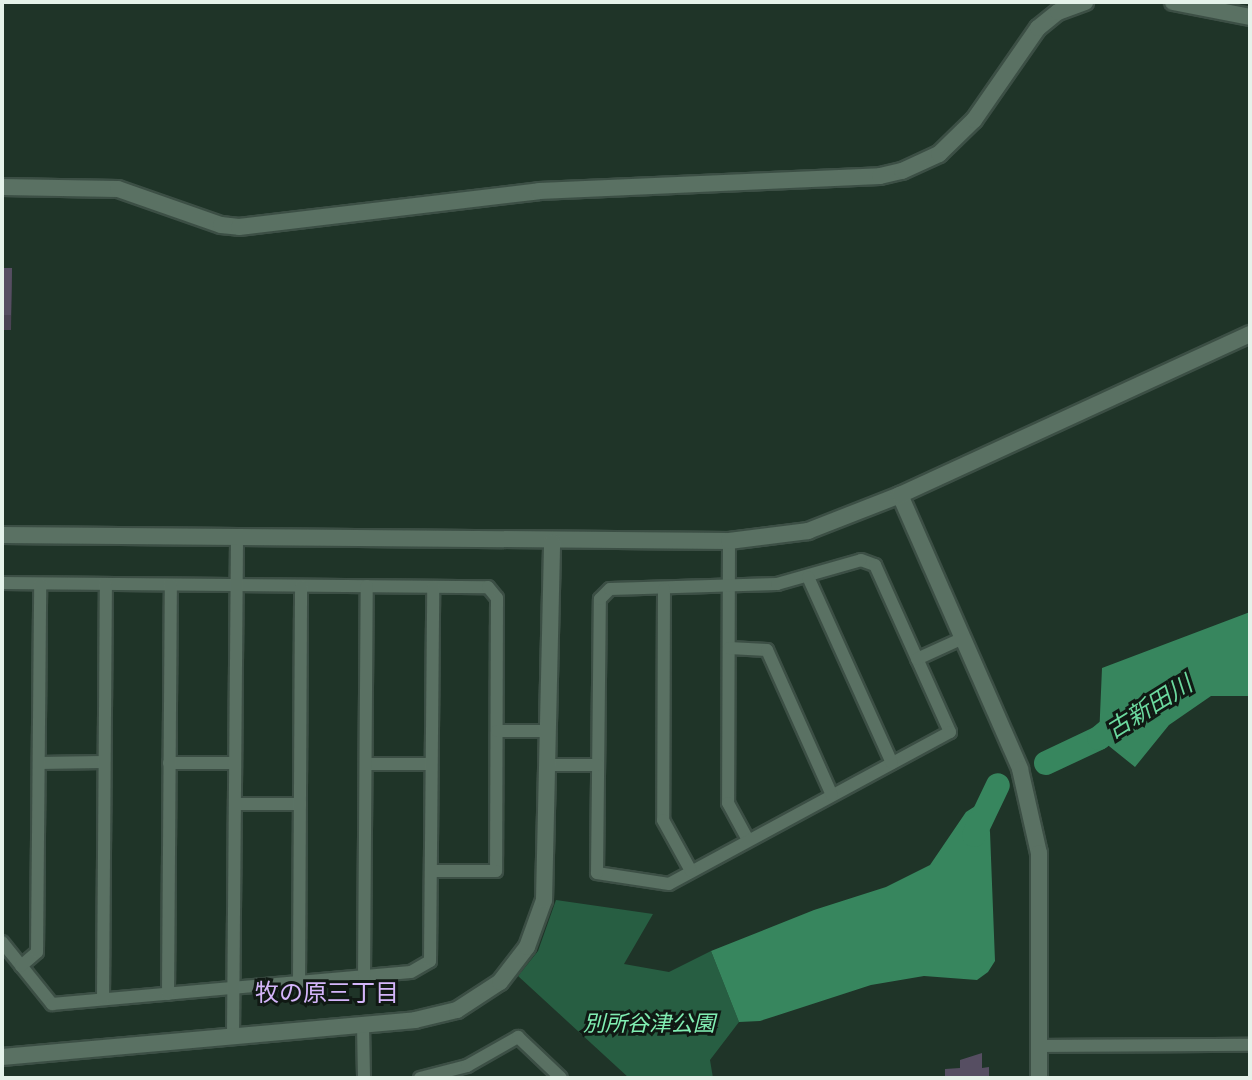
<!DOCTYPE html>
<meta charset="utf-8">
<style>
body{margin:0}
#map{position:relative;width:1252px;height:1080px;overflow:hidden;background:#1f3428;font-family:"Libre Baskerville","Noto Sans JP",serif}
div>[style]{position:absolute}
.green>*{inset:0;background:#275e42}
.water>*{inset:0;background:#37865e}
.river>*{height:24px;margin:-12px;padding:0 12px;transform-origin:12px;border-radius:12px;background:#37865e}
.roads{filter:drop-shadow(2px 0 #3c4f45) drop-shadow(-2px 0 #3c4f45) drop-shadow(0 2px #3c4f45) drop-shadow(0 -2px #3c4f45)}
.minor>*{height:12px;margin:-6px;padding:0 6px;transform-origin:6px;border-radius:6px;background:#5a7163}
.tertiary>*{height:16px;margin:-8px;padding:0 8px;transform-origin:8px;border-radius:8px;background:#5a7163}
.wall>*{inset:0;background:#4a4354}
.building>*{inset:0;background:#564e62}
span{translate:-50% -50%;white-space:nowrap;text-align:center;line-height:1.15;-webkit-text-stroke:6px #101914;paint-order:stroke}
.park-label{font-size:22px;color:#81eeb3;font-style:italic}
.water-label{font-size:24px;color:#6bd89e;font-style:italic}
.neighbourhood-label{font-size:24px;color:#d4b5fa}
.frame{position:absolute;inset:0;border:4px solid #e5f2ea;pointer-events:none}
</style>
<div id="map">
<div class="green">
<div style="clip-path:polygon(556px 900px,653px 914px,624px 964px,669px 972px,711px 951px,739px 1022px,710px 1060px,713px 1078px,629px 1078px,518px 976px,538px 951px)"></div>
</div>
<div class="water">
<div style="clip-path:polygon(1250px 612px,1250px 696px,1211px 696px,1169px 725px,1135px 767px,1099px 738px,1102px 668px)"></div>
<div style="clip-path:polygon(977px 805px,985px 807px,990px 832px,995px 961px,988px 972px,977px 980px,924px 976px,871px 985px,760px 1021px,739px 1022px,711px 951px,814px 910px,886px 887px,930px 865px,966px 812px)"></div>
</div>
<div class="river">
<div style="left:1046px;top:763px;width:59px;rotate:-25.3deg"></div>
<div style="left:1099px;top:738px;width:31px;rotate:-40deg"></div>
<div style="left:974px;top:835px;width:55px;rotate:-64.4deg"></div>
</div>
<div class="roads">
<div class="minor">
<div style="left:729px;top:541px;width:262px;rotate:90.2deg"></div>
<div style="left:728px;top:803px;width:42px;rotate:61.6deg"></div>
<div style="left:861px;top:560px;width:15px;rotate:20deg"></div>
<div style="left:875px;top:565px;width:183px;rotate:65.8deg"></div>
<div style="left:950px;top:732px;width:319px;rotate:151.6deg"></div>
<div style="left:669px;top:884px;width:73px;rotate:-171.3deg"></div>
<div style="left:597px;top:873px;width:274px;rotate:-89.4deg"></div>
<div style="left:600px;top:599px;width:14px;rotate:-45deg"></div>
<div style="left:610px;top:589px;width:167px;rotate:-1.7deg"></div>
<div style="left:777px;top:584px;width:87px;rotate:-15.9deg"></div>
<div style="left:808px;top:577px;width:204px;rotate:65.7deg"></div>
<div style="left:2px;top:583px;width:486px;rotate:0.5deg"></div>
<div style="left:488px;top:587px;width:14px;rotate:51deg"></div>
<div style="left:497px;top:598px;width:273px;rotate:90.2deg"></div>
<div style="left:496px;top:871px;width:65px;rotate:180deg"></div>
<div style="left:664px;top:589px;width:231px;rotate:90.2deg"></div>
<div style="left:663px;top:820px;width:58px;rotate:61.2deg"></div>
<div style="left:729px;top:648px;width:38px;rotate:3deg"></div>
<div style="left:767px;top:650px;width:159px;rotate:65.9deg"></div>
<div style="left:917px;top:659px;width:51px;rotate:-24.5deg"></div>
<div style="left:497px;top:731px;width:51px"></div>
<div style="left:39px;top:763px;width:64px;rotate:-0.9deg"></div>
<div style="left:169px;top:763px;width:66px"></div>
<div style="left:366px;top:764px;width:65px"></div>
<div style="left:548px;top:765px;width:50px"></div>
<div style="left:235px;top:804px;width:65px"></div>
<div style="left:2px;top:942px;width:80px;rotate:51.1deg"></div>
<div style="left:52px;top:1004px;width:360px;rotate:-5.1deg"></div>
<div style="left:411px;top:972px;width:22px;rotate:-30deg"></div>
<div style="left:430px;top:961px;width:374px;rotate:-89.5deg"></div>
<div style="left:21px;top:966px;width:21px;rotate:-41deg"></div>
<div style="left:37px;top:952px;width:368px;rotate:-89.5deg"></div>
<div style="left:364px;top:977px;width:391px;rotate:-89.6deg"></div>
<div style="left:299px;top:982px;width:396px;rotate:-89.7deg"></div>
<div style="left:168px;top:994px;width:409px;rotate:-89.6deg"></div>
<div style="left:103px;top:999px;width:415px;rotate:-89.6deg"></div>
<div style="left:363px;top:1025px;width:53px;rotate:88.9deg"></div>
<div style="left:233px;top:1037px;width:500px;rotate:-89.54deg"></div>
<div style="left:1040px;top:1046px;width:210px;rotate:-0.3deg"></div>
<div style="left:420px;top:1078px;width:49px;rotate:-14.3deg"></div>
<div style="left:467px;top:1066px;width:59px;rotate:-29.6deg"></div>
<div style="left:518px;top:1037px;width:59px;rotate:43.6deg"></div>
</div>
<div class="tertiary">
<div style="left:1173px;top:2px;width:78px;rotate:11deg"></div>
<div style="left:2px;top:187px;width:116px;rotate:1deg"></div>
<div style="left:118px;top:189px;width:109px;rotate:19.3deg"></div>
<div style="left:221px;top:225px;width:18px;rotate:6deg"></div>
<div style="left:239px;top:227px;width:302px;rotate:-6.8deg"></div>
<div style="left:539px;top:191px;width:341px;rotate:-2.5deg"></div>
<div style="left:880px;top:176px;width:23px;rotate:-13deg"></div>
<div style="left:902px;top:171px;width:41px;rotate:-24.7deg"></div>
<div style="left:939px;top:154px;width:49px;rotate:-44.2deg"></div>
<div style="left:974px;top:120px;width:112px;rotate:-55.2deg"></div>
<div style="left:1038px;top:28px;width:26px;rotate:-39deg"></div>
<div style="left:1058px;top:12px;width:29px;rotate:-20deg"></div>
<div style="left:900px;top:495px;width:299px;rotate:66.3deg"></div>
<div style="left:1020px;top:769px;width:86px;rotate:77.3deg"></div>
<div style="left:1039px;top:853px;width:225px;rotate:90deg"></div>
<div style="left:2px;top:535px;width:727px;rotate:0.47deg"></div>
<div style="left:729px;top:541px;width:80px;rotate:-7.2deg"></div>
<div style="left:808px;top:531px;width:99px;rotate:-21.4deg"></div>
<div style="left:900px;top:495px;width:385px;rotate:-24.7deg"></div>
<div style="left:2px;top:1057px;width:415px;rotate:-5.1deg"></div>
<div style="left:415px;top:1020px;width:43px;rotate:-13.4deg"></div>
<div style="left:457px;top:1010px;width:51px;rotate:-33.1deg"></div>
<div style="left:500px;top:982px;width:44px;rotate:-52.4deg"></div>
<div style="left:527px;top:947px;width:50px;rotate:-70.1deg"></div>
<div style="left:544px;top:900px;width:358px;rotate:-88.7deg"></div>
</div>
</div>
<div class="wall">
<div style="clip-path:polygon(2px 268px,12px 268px,11px 330px,2px 330px)"></div>
</div>
<div class="building">
<div style="clip-path:polygon(2px 268px,12px 268px,11px 315px,2px 315px)"></div>
<div style="clip-path:polygon(982px 1053px,982px 1068px,989px 1067px,989px 1078px,945px 1078px,945px 1069px,960px 1068px,960px 1060px)"></div>
</div>
<div class="park-label">
<span style="left:649px;top:1024px">別所谷津公園</span>
</div>
<div class="water-label">
<span style="left:1149px;top:707px;rotate:-32deg">古新田川</span>
</div>
<div class="neighbourhood-label">
<span style="left:327px;top:993px">牧の原三丁目</span>
</div>
<div class="frame"></div>
</div>
